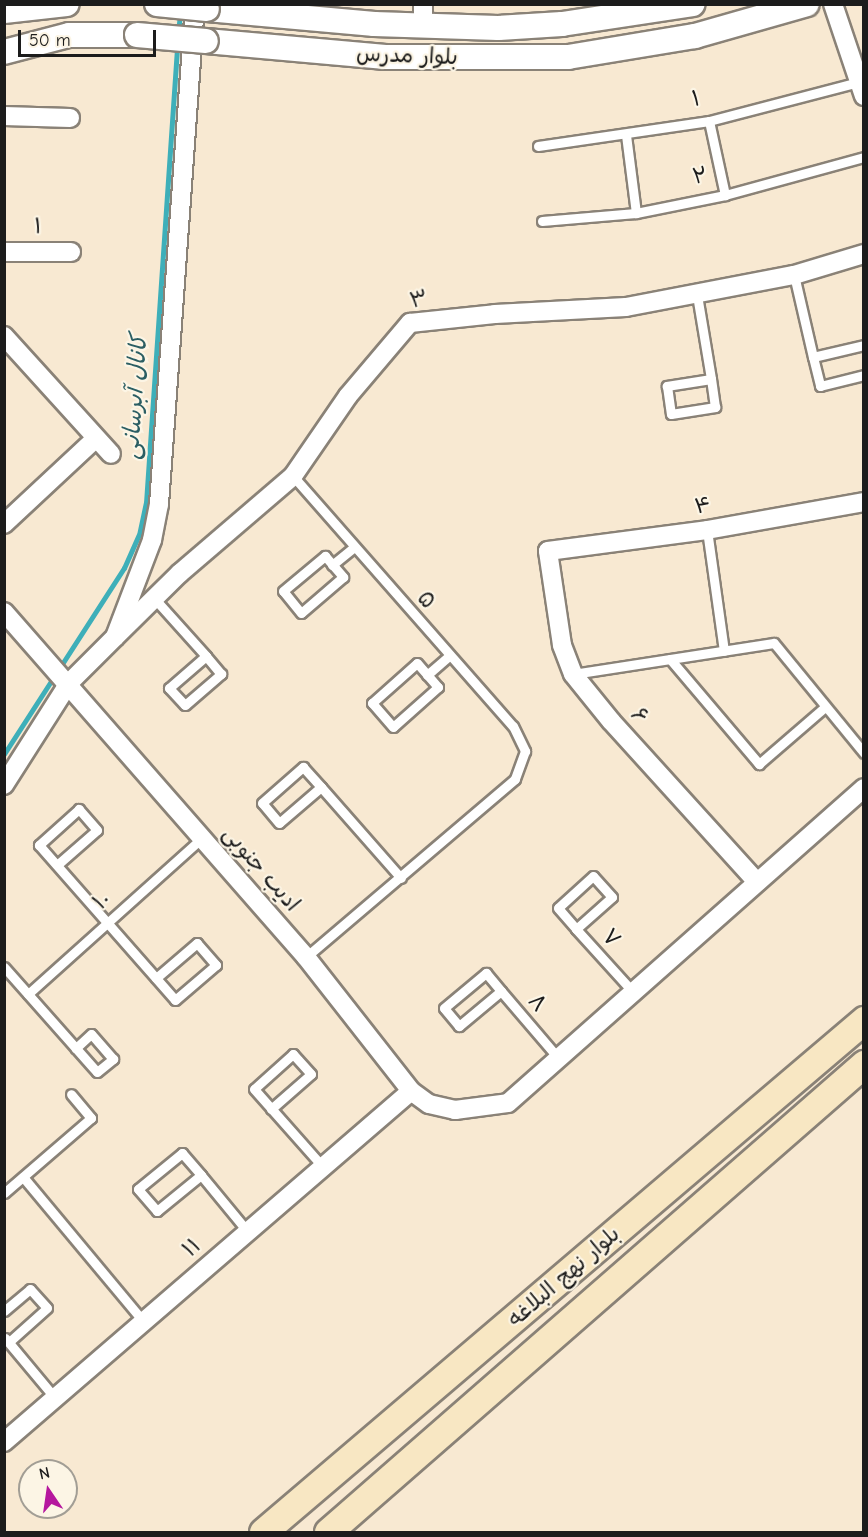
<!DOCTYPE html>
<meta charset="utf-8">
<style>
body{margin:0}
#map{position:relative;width:868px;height:1537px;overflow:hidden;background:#f8e9d2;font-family:"Comic Neue","Playpen Sans Arabic",sans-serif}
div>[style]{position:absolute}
.stream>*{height:5px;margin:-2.5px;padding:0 2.5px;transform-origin:2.5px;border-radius:2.5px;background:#3eafb9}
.roads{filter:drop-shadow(2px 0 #8a8277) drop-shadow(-2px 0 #8a8277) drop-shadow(0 2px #8a8277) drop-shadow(0 -2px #8a8277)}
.service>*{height:9px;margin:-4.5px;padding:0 4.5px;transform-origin:4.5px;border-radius:4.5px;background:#fff}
.minor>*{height:18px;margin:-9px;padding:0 9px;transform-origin:9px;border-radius:9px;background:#fff}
.tertiary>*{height:24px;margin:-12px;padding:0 12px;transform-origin:12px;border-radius:12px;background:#fff}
.secondary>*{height:27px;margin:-13.5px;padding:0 13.5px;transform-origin:13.5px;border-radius:13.5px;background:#f8e7c3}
.bridges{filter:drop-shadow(2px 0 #8a8277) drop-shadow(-2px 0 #8a8277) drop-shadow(0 2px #8a8277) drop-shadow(0 -2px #8a8277)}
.tertiary-bridge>*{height:24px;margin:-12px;padding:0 12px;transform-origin:12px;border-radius:12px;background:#fff}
span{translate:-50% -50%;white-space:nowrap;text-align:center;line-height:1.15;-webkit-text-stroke:4.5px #fcf5e5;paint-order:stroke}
.street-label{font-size:22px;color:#1c1c1c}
.water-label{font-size:24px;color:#2b5e63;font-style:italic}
.frame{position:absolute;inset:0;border:6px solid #1c1c1c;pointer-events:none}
.north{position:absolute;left:18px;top:1459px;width:60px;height:60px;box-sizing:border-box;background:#fcf5e5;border:2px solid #a29e95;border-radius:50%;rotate:347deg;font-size:16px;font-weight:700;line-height:24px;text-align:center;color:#1c1c1c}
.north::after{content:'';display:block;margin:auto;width:21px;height:27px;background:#b5179e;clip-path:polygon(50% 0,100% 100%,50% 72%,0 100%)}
.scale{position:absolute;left:18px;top:30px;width:138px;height:27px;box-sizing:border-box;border:3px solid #1c1c1c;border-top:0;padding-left:8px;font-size:18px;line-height:21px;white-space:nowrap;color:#1c1c1c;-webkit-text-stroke:4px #fcf5e5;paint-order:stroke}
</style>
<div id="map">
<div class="stream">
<div style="left:178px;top:33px;width:20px;rotate:-84deg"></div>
<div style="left:4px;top:754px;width:221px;rotate:-57.2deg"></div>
<div style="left:124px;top:568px;width:36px;rotate:-66deg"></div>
<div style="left:139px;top:535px;width:33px;rotate:-78deg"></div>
<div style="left:146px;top:503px;width:458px;rotate:-86.1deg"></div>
</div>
<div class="roads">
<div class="service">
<div style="left:709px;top:121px;width:76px;rotate:77.8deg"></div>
<div style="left:626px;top:135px;width:79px;rotate:82.7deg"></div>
<div style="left:538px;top:146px;width:173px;rotate:-8.3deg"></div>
<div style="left:709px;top:121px;width:155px;rotate:-14.6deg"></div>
<div style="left:542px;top:221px;width:94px;rotate:-4.9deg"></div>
<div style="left:636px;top:213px;width:91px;rotate:-11.4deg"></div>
<div style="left:725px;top:195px;width:144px;rotate:-15.3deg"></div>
<div style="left:794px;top:275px;width:84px;rotate:77deg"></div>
<div style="left:813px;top:357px;width:52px;rotate:-13.2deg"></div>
<div style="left:697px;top:295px;width:85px;rotate:80.5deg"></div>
<div style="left:711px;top:379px;width:45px;rotate:171deg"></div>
<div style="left:667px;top:386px;width:28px;rotate:82deg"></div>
<div style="left:671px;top:414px;width:45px;rotate:-9deg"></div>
<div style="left:715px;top:407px;width:28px;rotate:-98deg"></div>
<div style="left:813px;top:357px;width:30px;rotate:76deg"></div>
<div style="left:820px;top:386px;width:45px;rotate:-14deg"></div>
<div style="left:293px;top:476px;width:333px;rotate:48.7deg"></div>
<div style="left:513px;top:726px;width:28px;rotate:64deg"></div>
<div style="left:525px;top:751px;width:30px;rotate:110deg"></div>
<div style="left:515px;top:779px;width:275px;rotate:139.6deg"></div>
<div style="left:707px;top:530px;width:122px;rotate:82deg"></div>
<div style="left:325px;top:556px;width:28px;rotate:49deg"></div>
<div style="left:343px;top:577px;width:55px;rotate:139.4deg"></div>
<div style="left:301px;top:613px;width:28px;rotate:-129deg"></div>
<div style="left:283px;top:591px;width:55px;rotate:-39.8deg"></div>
<div style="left:332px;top:565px;width:27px;rotate:-39deg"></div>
<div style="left:154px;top:598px;width:78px;rotate:48.1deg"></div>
<div style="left:206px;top:656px;width:49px;rotate:139.1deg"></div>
<div style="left:169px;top:688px;width:23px;rotate:47deg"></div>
<div style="left:185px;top:705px;width:48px;rotate:-40.7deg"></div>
<div style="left:221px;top:674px;width:23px;rotate:-130deg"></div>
<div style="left:670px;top:659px;width:138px;rotate:49.7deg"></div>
<div style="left:759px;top:764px;width:87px;rotate:-40.8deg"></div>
<div style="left:417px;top:663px;width:32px;rotate:49deg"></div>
<div style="left:438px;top:687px;width:60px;rotate:138.4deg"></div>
<div style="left:393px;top:727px;width:32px;rotate:-131deg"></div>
<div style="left:372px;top:703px;width:60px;rotate:-41.6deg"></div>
<div style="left:573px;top:674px;width:203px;rotate:-8.8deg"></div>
<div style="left:774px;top:643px;width:142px;rotate:50.7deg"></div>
<div style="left:427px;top:675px;width:30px;rotate:-41deg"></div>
<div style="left:321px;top:787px;width:55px;rotate:139.4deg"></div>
<div style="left:279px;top:823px;width:26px;rotate:-130deg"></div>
<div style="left:262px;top:803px;width:55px;rotate:-41.3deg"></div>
<div style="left:303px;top:767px;width:27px;rotate:48deg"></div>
<div style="left:321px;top:787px;width:121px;rotate:48.7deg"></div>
<div style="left:57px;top:865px;width:53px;rotate:-41.2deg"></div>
<div style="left:97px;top:830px;width:28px;rotate:-131deg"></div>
<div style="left:79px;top:809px;width:54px;rotate:138deg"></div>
<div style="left:39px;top:845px;width:206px;rotate:48.7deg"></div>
<div style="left:175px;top:1000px;width:54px;rotate:-40.5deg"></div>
<div style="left:216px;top:965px;width:29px;rotate:-131deg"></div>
<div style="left:197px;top:943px;width:54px;rotate:139.5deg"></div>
<div style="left:576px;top:929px;width:48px;rotate:-41.6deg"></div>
<div style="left:612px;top:897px;width:28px;rotate:-132deg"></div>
<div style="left:593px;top:876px;width:47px;rotate:137.6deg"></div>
<div style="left:558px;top:908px;width:28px;rotate:49deg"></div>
<div style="left:576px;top:929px;width:86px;rotate:47.8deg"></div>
<div style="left:4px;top:967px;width:140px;rotate:48.5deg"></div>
<div style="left:97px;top:1072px;width:21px;rotate:-39deg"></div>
<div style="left:113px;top:1059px;width:33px;rotate:-131deg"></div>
<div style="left:91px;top:1034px;width:21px;rotate:137deg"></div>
<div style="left:501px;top:991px;width:55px;rotate:140.2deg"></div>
<div style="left:459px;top:1026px;width:23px;rotate:-130deg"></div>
<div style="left:444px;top:1008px;width:55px;rotate:-39.8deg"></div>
<div style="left:486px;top:973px;width:23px;rotate:50deg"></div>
<div style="left:501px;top:991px;width:89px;rotate:49.5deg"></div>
<div style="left:28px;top:994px;width:234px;rotate:-41.9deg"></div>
<div style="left:271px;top:1109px;width:53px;rotate:-41.2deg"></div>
<div style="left:311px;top:1074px;width:27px;rotate:-132deg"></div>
<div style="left:293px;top:1054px;width:52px;rotate:138.1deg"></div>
<div style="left:254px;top:1089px;width:104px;rotate:48.5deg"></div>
<div style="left:201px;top:1175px;width:57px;rotate:140.7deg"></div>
<div style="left:157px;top:1211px;width:29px;rotate:-131deg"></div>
<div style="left:138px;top:1189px;width:57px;rotate:-39.3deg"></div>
<div style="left:182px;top:1153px;width:29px;rotate:49deg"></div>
<div style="left:201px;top:1175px;width:74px;rotate:50.5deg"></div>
<div style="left:23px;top:1177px;width:189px;rotate:50.2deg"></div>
<div style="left:4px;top:1193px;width:115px;rotate:-40.8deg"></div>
<div style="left:91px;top:1118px;width:31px;rotate:-130deg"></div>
<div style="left:4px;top:1311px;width:34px;rotate:-40deg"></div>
<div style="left:30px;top:1289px;width:25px;rotate:48deg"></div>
<div style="left:47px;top:1308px;width:51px;rotate:138.2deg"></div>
<div style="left:5px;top:1338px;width:78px;rotate:50.2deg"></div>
</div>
<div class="minor">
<div style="left:833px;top:4px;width:97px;rotate:71.4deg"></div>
<div style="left:423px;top:25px;width:21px;rotate:-90deg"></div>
<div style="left:4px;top:116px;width:66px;rotate:1.7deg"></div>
<div style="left:4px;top:252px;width:67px"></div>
<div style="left:4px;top:336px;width:159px;rotate:47.8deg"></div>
<div style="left:4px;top:524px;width:125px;rotate:-43deg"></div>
<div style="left:4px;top:612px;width:459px;rotate:48.8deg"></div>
<div style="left:306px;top:957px;width:170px;rotate:51.9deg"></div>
<div style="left:411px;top:1091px;width:22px;rotate:36deg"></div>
<div style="left:429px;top:1104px;width:27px;rotate:13deg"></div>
<div style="left:455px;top:1110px;width:53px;rotate:-7.5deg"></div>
<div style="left:508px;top:1103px;width:475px;rotate:-41.5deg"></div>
<div style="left:115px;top:637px;width:91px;rotate:-44.6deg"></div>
<div style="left:180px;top:573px;width:149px;rotate:-40.6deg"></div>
<div style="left:293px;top:476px;width:97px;rotate:-55.5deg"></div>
<div style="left:348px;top:396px;width:96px;rotate:-49.7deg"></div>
<div style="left:410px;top:323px;width:85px;rotate:-6deg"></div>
<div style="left:495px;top:314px;width:131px;rotate:-3.1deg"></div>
<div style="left:626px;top:307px;width:171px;rotate:-10.8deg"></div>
<div style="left:794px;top:275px;width:73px;rotate:-16.7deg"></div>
<div style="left:4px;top:785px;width:121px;rotate:-57.5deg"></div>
<div style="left:69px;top:683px;width:65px;rotate:-45deg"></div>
<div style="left:115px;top:637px;width:104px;rotate:-69.1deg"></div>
<div style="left:152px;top:540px;width:37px;rotate:-79deg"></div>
<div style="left:159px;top:504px;width:501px;rotate:-85.88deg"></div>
<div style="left:757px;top:882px;width:217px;rotate:-132.2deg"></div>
<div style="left:611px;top:721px;width:60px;rotate:-129deg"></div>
<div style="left:573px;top:674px;width:31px;rotate:-111deg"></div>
<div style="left:562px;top:645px;width:95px;rotate:-98.5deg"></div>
<div style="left:548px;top:551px;width:160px;rotate:-7.5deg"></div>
<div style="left:707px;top:530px;width:159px;rotate:-10.1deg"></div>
<div style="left:4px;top:1442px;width:537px;rotate:-40.77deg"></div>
</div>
<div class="tertiary">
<div style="left:207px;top:9px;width:168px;rotate:5.1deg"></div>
<div style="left:374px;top:24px;width:124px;rotate:1.8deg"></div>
<div style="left:498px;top:28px;width:64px;rotate:-3.6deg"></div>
<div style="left:562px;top:24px;width:132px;rotate:-8.7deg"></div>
<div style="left:4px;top:11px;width:63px;rotate:-6.3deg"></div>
<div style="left:206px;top:41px;width:180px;rotate:5.1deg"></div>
<div style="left:385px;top:57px;width:183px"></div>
<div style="left:568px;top:57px;width:129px;rotate:-9.4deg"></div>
<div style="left:695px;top:36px;width:116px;rotate:-15.9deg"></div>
<div style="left:4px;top:52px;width:67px;rotate:-14.7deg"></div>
<div style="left:69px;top:35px;width:68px"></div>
</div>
<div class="secondary">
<div style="left:263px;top:1532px;width:790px;rotate:-40.43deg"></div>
<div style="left:328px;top:1532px;width:712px;rotate:-41.13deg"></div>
</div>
</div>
<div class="bridges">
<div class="tertiary-bridge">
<div style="left:157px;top:4px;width:50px;rotate:5.7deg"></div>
<div style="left:137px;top:35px;width:69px;rotate:5deg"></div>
</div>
</div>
<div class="street-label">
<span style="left:407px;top:56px;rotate:2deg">بلوار مدرس</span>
<span style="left:696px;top:99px;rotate:-10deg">۱</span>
<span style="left:700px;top:176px;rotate:-11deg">۲</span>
<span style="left:38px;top:227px;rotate:2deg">۱</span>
<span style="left:419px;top:300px;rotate:-13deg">۳</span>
<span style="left:703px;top:506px;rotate:-9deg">۴</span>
<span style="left:426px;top:600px;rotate:48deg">۵</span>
<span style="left:639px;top:716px;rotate:48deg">۶</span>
<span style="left:261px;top:869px;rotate:49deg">ادیب جنوبی</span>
<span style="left:102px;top:901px;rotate:-42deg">۱۰</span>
<span style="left:611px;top:938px;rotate:48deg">۷</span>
<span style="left:537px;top:1003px;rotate:50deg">۸</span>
<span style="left:192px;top:1248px;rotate:-41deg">۱۱</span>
<span style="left:564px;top:1277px;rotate:-41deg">بلوار نهج البلاغه</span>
</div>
<div class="water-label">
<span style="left:135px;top:397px;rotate:-86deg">کانال آبرسانی</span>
</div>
<div class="frame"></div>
<div class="north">N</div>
<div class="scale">50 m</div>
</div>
